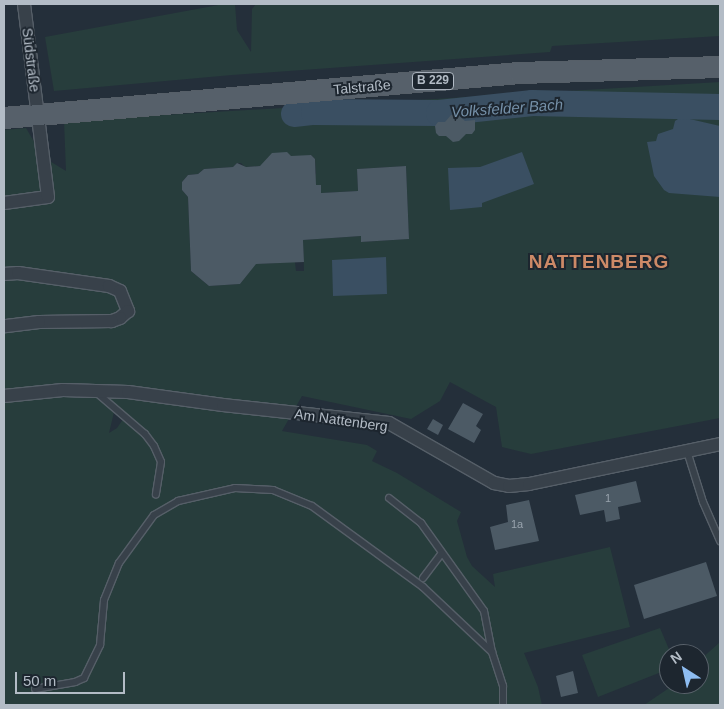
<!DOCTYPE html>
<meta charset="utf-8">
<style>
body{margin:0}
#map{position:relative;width:724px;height:709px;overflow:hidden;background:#242f3a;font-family:Arial,sans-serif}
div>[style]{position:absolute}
.green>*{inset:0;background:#273d3c}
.water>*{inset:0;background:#3a4f62}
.river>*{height:26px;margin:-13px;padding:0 13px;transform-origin:13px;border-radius:13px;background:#3a4f62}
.building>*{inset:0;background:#4c5a65}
.roads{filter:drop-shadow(1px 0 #565f68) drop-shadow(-1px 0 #565f68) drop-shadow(0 1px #565f68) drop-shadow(0 -1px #565f68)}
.lane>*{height:6px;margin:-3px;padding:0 3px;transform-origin:3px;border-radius:3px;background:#38414a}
.street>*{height:12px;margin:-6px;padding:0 6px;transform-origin:6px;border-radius:6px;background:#38414a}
.primary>*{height:20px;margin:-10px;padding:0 10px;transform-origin:10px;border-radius:10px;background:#56606a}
span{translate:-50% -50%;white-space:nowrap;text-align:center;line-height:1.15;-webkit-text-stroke:4px #1d262f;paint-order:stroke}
.number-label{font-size:11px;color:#99a4ae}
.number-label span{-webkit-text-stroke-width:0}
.shield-label span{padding:1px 4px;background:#1d262f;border:1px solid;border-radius:4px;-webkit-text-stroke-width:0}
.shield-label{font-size:12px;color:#b3bcc6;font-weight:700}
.street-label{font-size:14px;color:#b3bcc6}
.water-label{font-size:15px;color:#7590a8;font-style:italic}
.district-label{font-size:19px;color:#cd8a67;font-weight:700;letter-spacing:1px}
.frame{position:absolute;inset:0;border:5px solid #b3bcc6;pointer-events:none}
.north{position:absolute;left:659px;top:644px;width:50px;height:50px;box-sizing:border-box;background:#1d262f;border:1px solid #59626b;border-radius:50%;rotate:325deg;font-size:14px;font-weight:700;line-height:20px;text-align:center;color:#b3bcc6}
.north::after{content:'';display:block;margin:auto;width:18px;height:22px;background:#8ebdf1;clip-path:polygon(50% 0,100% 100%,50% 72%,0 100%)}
.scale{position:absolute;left:15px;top:672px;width:110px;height:22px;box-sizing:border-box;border:2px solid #b3bcc6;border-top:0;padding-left:6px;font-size:15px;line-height:18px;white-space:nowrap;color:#b3bcc6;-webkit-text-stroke:4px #1d262f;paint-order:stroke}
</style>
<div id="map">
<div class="green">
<div style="clip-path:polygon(224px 4px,235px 4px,237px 30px,251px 52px,252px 9px,256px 4px,720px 4px,720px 36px,552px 46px,550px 52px,232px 75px,54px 91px,45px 37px)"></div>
<div style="clip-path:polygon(evenodd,720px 82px,720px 418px,531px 454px,502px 447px,496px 407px,450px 382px,440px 401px,411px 419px,302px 396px,282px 431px,367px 445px,377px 451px,372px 461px,397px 473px,461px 512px,457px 521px,467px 557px,472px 566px,495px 587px,493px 574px,610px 547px,630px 627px,524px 653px,538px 687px,542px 705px,4px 705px,4px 130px,26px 128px,43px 157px,66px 171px,64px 121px,720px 82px,311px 155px,315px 159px,316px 174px,286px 187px,320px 185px,321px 193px,358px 191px,357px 169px,406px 166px,409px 239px,362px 242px,361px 236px,303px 240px,304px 271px,296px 271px,294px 254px,279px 255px,278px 263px,255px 264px,240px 284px,209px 286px,191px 271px,188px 197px,182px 190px,182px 182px,188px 175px,198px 174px,204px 169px,233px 167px,237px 163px,241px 163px,245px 167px,260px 166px,311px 155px,720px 82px,115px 408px,126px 415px,117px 428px,109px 433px,115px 408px)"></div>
<div style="clip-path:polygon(660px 628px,671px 654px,669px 669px,598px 697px,582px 655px)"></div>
<div style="clip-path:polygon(720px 642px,720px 705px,644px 705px,675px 684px,699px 684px,699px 661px)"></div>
</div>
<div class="water">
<div style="clip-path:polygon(681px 117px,720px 126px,720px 197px,669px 193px,664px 190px,654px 176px,647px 142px,656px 141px,658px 134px,673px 129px,675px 121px)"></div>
<div style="clip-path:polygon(522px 152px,534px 184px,482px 203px,482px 207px,450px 210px,448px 168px,480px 167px)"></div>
<div style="clip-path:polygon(386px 257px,387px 294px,333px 296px,332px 260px)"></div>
</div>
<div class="river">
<div style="left:294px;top:114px;width:20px;rotate:-6deg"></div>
<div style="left:314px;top:112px;width:125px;rotate:0.5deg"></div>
<div style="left:439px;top:113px;width:94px;rotate:-6.1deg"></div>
<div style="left:532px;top:103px;width:188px;rotate:1.2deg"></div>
</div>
<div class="building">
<div style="clip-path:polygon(451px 115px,458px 115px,465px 121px,475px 120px,475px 130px,472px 134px,466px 134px,459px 141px,453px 142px,446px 136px,439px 136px,436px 133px,435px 126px,438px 122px,445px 122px)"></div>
<div style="clip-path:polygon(287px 152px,291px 156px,311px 155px,315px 159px,316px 185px,321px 185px,321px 193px,358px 191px,357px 169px,406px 166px,409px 239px,361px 242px,361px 236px,303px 240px,304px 262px,256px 264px,240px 284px,209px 286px,191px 271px,188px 197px,182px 190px,182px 182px,188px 175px,198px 174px,204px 169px,233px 167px,237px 163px,246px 167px,260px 166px,272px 153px)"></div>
<div style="clip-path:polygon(463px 403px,483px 414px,476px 426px,481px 430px,474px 443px,448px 429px)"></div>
<div style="clip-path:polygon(433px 419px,443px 425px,438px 435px,427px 429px)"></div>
<div style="clip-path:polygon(636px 481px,641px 502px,618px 507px,620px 519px,606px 522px,604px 510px,580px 515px,575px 495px)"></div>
<div style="clip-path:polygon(529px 500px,539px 541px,495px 550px,490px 527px,508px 522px,506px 505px)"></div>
<div style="clip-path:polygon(706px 562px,717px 596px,644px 619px,634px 585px)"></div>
<div style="clip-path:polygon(573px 671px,578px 693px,561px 697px,556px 676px)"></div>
</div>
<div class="roads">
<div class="lane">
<div style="left:97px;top:393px;width:63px;rotate:40.5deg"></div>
<div style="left:145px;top:434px;width:15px;rotate:53deg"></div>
<div style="left:154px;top:446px;width:17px;rotate:66deg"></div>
<div style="left:161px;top:462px;width:33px;rotate:99deg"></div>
<div style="left:687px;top:451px;width:53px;rotate:72.6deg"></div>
<div style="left:703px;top:502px;width:43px;rotate:66.4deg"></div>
<div style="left:389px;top:498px;width:41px;rotate:38deg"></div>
<div style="left:421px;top:523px;width:108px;rotate:54.4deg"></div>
<div style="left:484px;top:611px;width:42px;rotate:79deg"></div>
<div style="left:492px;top:652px;width:36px;rotate:72deg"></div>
<div style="left:503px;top:686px;width:19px;rotate:90deg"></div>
<div style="left:423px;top:578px;width:31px;rotate:-53deg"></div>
<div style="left:35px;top:689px;width:41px;rotate:-9.9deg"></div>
<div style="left:75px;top:682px;width:10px;rotate:-24deg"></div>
<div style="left:84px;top:678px;width:37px;rotate:-64deg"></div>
<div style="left:100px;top:645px;width:45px;rotate:-84.9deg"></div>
<div style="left:104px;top:600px;width:40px;rotate:-68deg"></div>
<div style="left:119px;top:563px;width:59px;rotate:-53.9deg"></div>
<div style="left:154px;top:515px;width:28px;rotate:-30deg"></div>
<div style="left:178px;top:501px;width:58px;rotate:-12.8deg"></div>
<div style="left:235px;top:488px;width:38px;rotate:3deg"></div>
<div style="left:273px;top:490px;width:42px;rotate:22.3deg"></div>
<div style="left:312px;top:506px;width:137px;rotate:36.1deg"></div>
<div style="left:423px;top:587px;width:95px;rotate:43.3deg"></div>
</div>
<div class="street">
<div style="left:4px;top:203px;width:44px;rotate:-7.8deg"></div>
<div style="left:48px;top:197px;width:194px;rotate:-97.1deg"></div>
<div style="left:4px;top:274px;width:14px;rotate:-4deg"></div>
<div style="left:18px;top:273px;width:92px;rotate:8.1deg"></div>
<div style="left:109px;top:286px;width:12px;rotate:24deg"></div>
<div style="left:120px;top:291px;width:22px;rotate:68deg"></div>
<div style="left:128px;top:311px;width:11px;rotate:139deg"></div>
<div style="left:120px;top:318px;width:9px;rotate:159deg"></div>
<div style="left:112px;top:321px;width:73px;rotate:179.2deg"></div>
<div style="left:39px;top:322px;width:35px;rotate:173deg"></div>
<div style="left:4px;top:396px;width:59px;rotate:-5.8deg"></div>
<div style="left:63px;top:390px;width:65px;rotate:1.8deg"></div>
<div style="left:128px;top:392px;width:96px;rotate:7.8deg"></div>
<div style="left:223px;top:405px;width:167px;rotate:6.2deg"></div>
<div style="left:389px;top:423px;width:121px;rotate:29.7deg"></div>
<div style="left:494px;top:483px;width:15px;rotate:11deg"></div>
<div style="left:509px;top:486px;width:20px;rotate:-6deg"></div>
<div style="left:529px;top:484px;width:195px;rotate:-11.8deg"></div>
</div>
<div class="primary">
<div style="left:4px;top:118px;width:517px;rotate:-4.99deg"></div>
<div style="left:519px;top:73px;width:201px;rotate:-1.7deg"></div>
</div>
</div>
<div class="number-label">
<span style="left:608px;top:498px">1</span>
<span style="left:517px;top:524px">1a</span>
</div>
<div class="shield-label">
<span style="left:433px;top:81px">B 229</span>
</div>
<div class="street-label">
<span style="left:31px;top:60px;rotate:83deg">Südstraße</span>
<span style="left:362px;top:87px;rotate:-5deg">Talstraße</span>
<span style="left:341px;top:420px;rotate:8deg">Am Nattenberg</span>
</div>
<div class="water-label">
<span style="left:507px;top:108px;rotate:-4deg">Volksfelder Bach</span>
</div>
<div class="district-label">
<span style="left:599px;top:262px">NATTENBERG</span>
</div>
<div class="frame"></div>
<div class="north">N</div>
<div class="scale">50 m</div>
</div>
